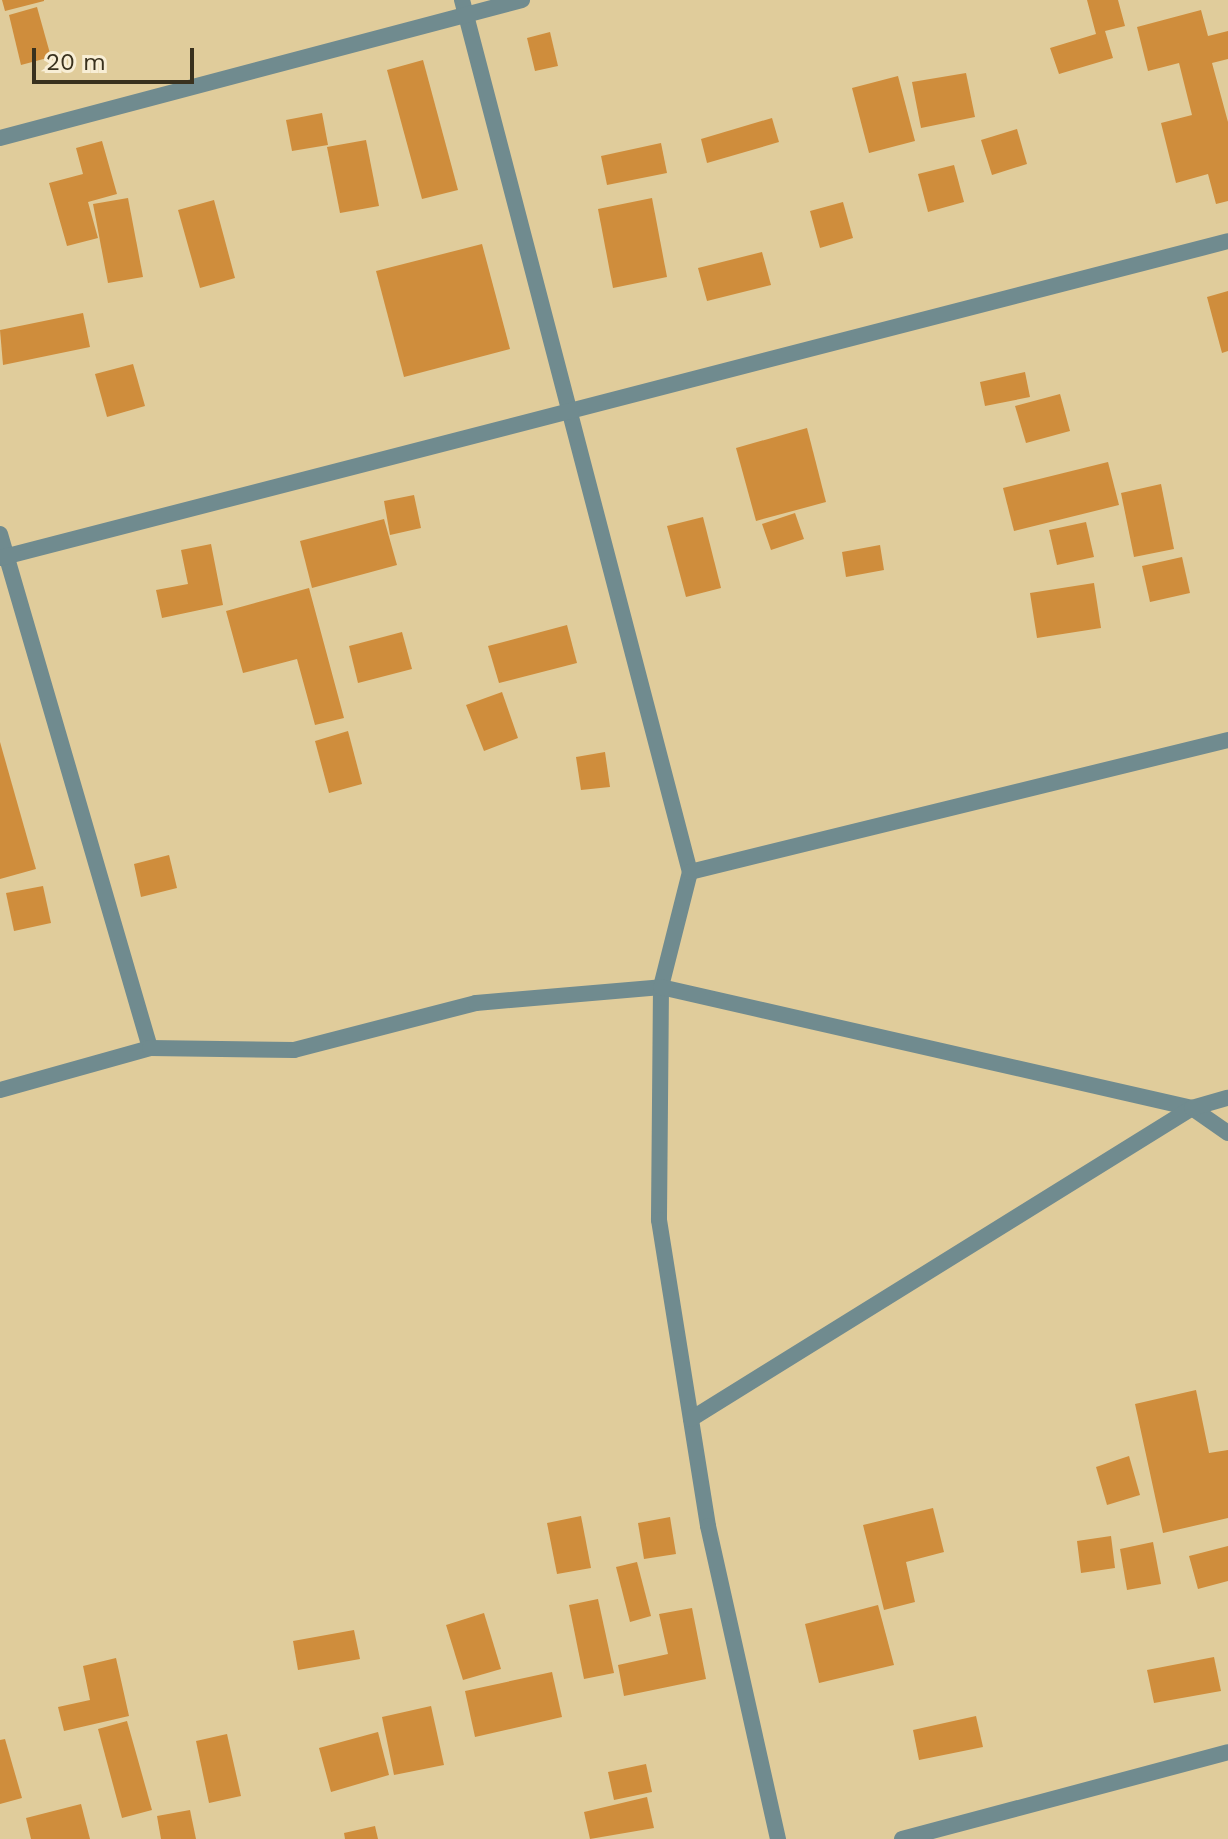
<!DOCTYPE html>
<style>
body{margin:0}
#map{position:relative;width:1228px;height:1839px;overflow:hidden;background:#e0cc9b;font-family:"Work Sans",sans-serif}
div>[style]{position:absolute}
.building>*{inset:0;background:#cf8d3c}
.street>*{height:16px;margin:-8px;padding:0 8px;transform-origin:8px;border-radius:8px;background:#708b8f}
span{translate:-50% -50%;white-space:nowrap;text-align:center;line-height:1.15;-webkit-text-stroke:7px #f8eed5;paint-order:stroke}
.scale{position:absolute;left:32px;top:48px;width:162px;height:36px;box-sizing:border-box;border:4px solid #39311e;border-top:0;padding-left:10px;font-size:24px;line-height:28px;white-space:nowrap;color:#39311e;-webkit-text-stroke:6px #f8eed5;paint-order:stroke}
</style>
<div id="map">
<div class="building">
<div style="clip-path:polygon(2px 0,44px 0,44px 1px,5px 11px)"></div>
<div style="clip-path:polygon(1087px 0,1118px 0,1125px 26px,1105px 31px,1113px 58px,1059px 74px,1050px 48px,1096px 34px)"></div>
<div style="clip-path:polygon(37px 7px,51px 57px,21px 65px,9px 15px)"></div>
<div style="clip-path:polygon(1201px 10px,1208px 36px,1228px 31px,1228px 59px,1212px 63px,1228px 122px,1228px 201px,1216px 204px,1208px 174px,1176px 183px,1161px 123px,1192px 115px,1179px 63px,1148px 71px,1137px 27px)"></div>
<div style="clip-path:polygon(550px 32px,558px 66px,535px 71px,527px 38px)"></div>
<div style="clip-path:polygon(423px 60px,458px 190px,422px 199px,387px 70px)"></div>
<div style="clip-path:polygon(966px 73px,975px 117px,921px 128px,912px 82px)"></div>
<div style="clip-path:polygon(898px 76px,915px 141px,869px 153px,852px 88px)"></div>
<div style="clip-path:polygon(322px 113px,328px 145px,292px 151px,286px 120px)"></div>
<div style="clip-path:polygon(772px 118px,779px 142px,707px 163px,701px 139px)"></div>
<div style="clip-path:polygon(1017px 129px,1027px 164px,992px 175px,981px 140px)"></div>
<div style="clip-path:polygon(366px 140px,379px 206px,340px 213px,327px 147px)"></div>
<div style="clip-path:polygon(102px 141px,117px 194px,88px 202px,98px 238px,67px 246px,49px 183px,83px 174px,76px 148px)"></div>
<div style="clip-path:polygon(661px 143px,667px 173px,607px 185px,601px 156px)"></div>
<div style="clip-path:polygon(954px 165px,964px 202px,928px 212px,918px 174px)"></div>
<div style="clip-path:polygon(128px 198px,143px 277px,108px 283px,93px 204px)"></div>
<div style="clip-path:polygon(652px 198px,667px 277px,613px 288px,598px 209px)"></div>
<div style="clip-path:polygon(214px 200px,235px 278px,200px 288px,178px 210px)"></div>
<div style="clip-path:polygon(843px 202px,853px 238px,820px 248px,810px 211px)"></div>
<div style="clip-path:polygon(482px 244px,510px 349px,404px 377px,376px 271px)"></div>
<div style="clip-path:polygon(762px 252px,771px 285px,707px 301px,698px 268px)"></div>
<div style="clip-path:polygon(1228px 291px,1228px 351px,1222px 353px,1207px 297px)"></div>
<div style="clip-path:polygon(83px 313px,90px 347px,3px 365px,0 330px)"></div>
<div style="clip-path:polygon(133px 364px,145px 406px,107px 417px,95px 374px)"></div>
<div style="clip-path:polygon(1025px 372px,1030px 397px,985px 406px,980px 382px)"></div>
<div style="clip-path:polygon(1060px 394px,1070px 431px,1026px 443px,1015px 406px)"></div>
<div style="clip-path:polygon(807px 428px,826px 502px,756px 521px,736px 448px)"></div>
<div style="clip-path:polygon(1108px 462px,1119px 505px,1014px 531px,1003px 488px)"></div>
<div style="clip-path:polygon(1161px 484px,1174px 549px,1134px 557px,1121px 493px)"></div>
<div style="clip-path:polygon(414px 495px,421px 528px,390px 535px,384px 501px)"></div>
<div style="clip-path:polygon(795px 513px,804px 539px,771px 550px,762px 524px)"></div>
<div style="clip-path:polygon(703px 517px,721px 588px,686px 597px,667px 526px)"></div>
<div style="clip-path:polygon(384px 519px,397px 565px,312px 588px,300px 541px)"></div>
<div style="clip-path:polygon(1086px 522px,1094px 557px,1057px 565px,1049px 530px)"></div>
<div style="clip-path:polygon(211px 544px,223px 605px,162px 618px,156px 590px,188px 584px,181px 550px)"></div>
<div style="clip-path:polygon(880px 545px,884px 570px,846px 577px,842px 552px)"></div>
<div style="clip-path:polygon(1182px 557px,1190px 593px,1150px 602px,1142px 566px)"></div>
<div style="clip-path:polygon(1094px 583px,1101px 628px,1037px 638px,1030px 593px)"></div>
<div style="clip-path:polygon(309px 588px,344px 718px,315px 725px,297px 659px,243px 673px,226px 611px)"></div>
<div style="clip-path:polygon(567px 625px,577px 663px,499px 683px,488px 646px)"></div>
<div style="clip-path:polygon(402px 632px,412px 669px,358px 683px,349px 646px)"></div>
<div style="clip-path:polygon(502px 692px,518px 738px,484px 751px,466px 705px)"></div>
<div style="clip-path:polygon(348px 731px,362px 784px,329px 793px,315px 741px)"></div>
<div style="clip-path:polygon(0 742px,36px 869px,0 879px)"></div>
<div style="clip-path:polygon(605px 752px,610px 787px,581px 790px,576px 757px)"></div>
<div style="clip-path:polygon(169px 855px,177px 888px,141px 897px,134px 864px)"></div>
<div style="clip-path:polygon(43px 886px,51px 923px,14px 931px,6px 893px)"></div>
<div style="clip-path:polygon(1196px 1390px,1209px 1453px,1228px 1450px,1228px 1518px,1163px 1533px,1135px 1404px)"></div>
<div style="clip-path:polygon(1129px 1456px,1140px 1495px,1107px 1505px,1096px 1467px)"></div>
<div style="clip-path:polygon(933px 1508px,944px 1552px,906px 1562px,915px 1602px,884px 1610px,863px 1525px)"></div>
<div style="clip-path:polygon(581px 1516px,591px 1568px,557px 1574px,547px 1523px)"></div>
<div style="clip-path:polygon(670px 1517px,676px 1554px,644px 1559px,638px 1523px)"></div>
<div style="clip-path:polygon(1111px 1536px,1115px 1568px,1081px 1573px,1077px 1541px)"></div>
<div style="clip-path:polygon(1153px 1542px,1161px 1584px,1127px 1590px,1120px 1549px)"></div>
<div style="clip-path:polygon(1228px 1546px,1228px 1581px,1198px 1589px,1189px 1556px)"></div>
<div style="clip-path:polygon(637px 1562px,651px 1616px,630px 1622px,616px 1567px)"></div>
<div style="clip-path:polygon(598px 1599px,614px 1673px,584px 1679px,569px 1605px)"></div>
<div style="clip-path:polygon(878px 1605px,894px 1665px,819px 1683px,805px 1624px)"></div>
<div style="clip-path:polygon(692px 1608px,706px 1679px,624px 1696px,618px 1665px,668px 1654px,659px 1614px)"></div>
<div style="clip-path:polygon(484px 1613px,501px 1669px,463px 1680px,446px 1625px)"></div>
<div style="clip-path:polygon(354px 1630px,360px 1659px,298px 1670px,293px 1641px)"></div>
<div style="clip-path:polygon(1214px 1657px,1221px 1691px,1154px 1703px,1147px 1670px)"></div>
<div style="clip-path:polygon(116px 1658px,129px 1716px,64px 1731px,58px 1707px,90px 1700px,83px 1666px)"></div>
<div style="clip-path:polygon(552px 1672px,562px 1717px,475px 1737px,465px 1691px)"></div>
<div style="clip-path:polygon(431px 1706px,444px 1765px,394px 1775px,382px 1717px)"></div>
<div style="clip-path:polygon(976px 1716px,983px 1747px,919px 1760px,913px 1730px)"></div>
<div style="clip-path:polygon(127px 1721px,152px 1810px,122px 1818px,98px 1729px)"></div>
<div style="clip-path:polygon(378px 1732px,389px 1775px,331px 1792px,319px 1748px)"></div>
<div style="clip-path:polygon(227px 1734px,241px 1796px,209px 1803px,196px 1741px)"></div>
<div style="clip-path:polygon(5px 1739px,22px 1798px,0 1804px,0 1740px)"></div>
<div style="clip-path:polygon(646px 1764px,652px 1792px,614px 1800px,608px 1772px)"></div>
<div style="clip-path:polygon(647px 1797px,654px 1828px,590px 1839px,584px 1812px)"></div>
<div style="clip-path:polygon(81px 1804px,90px 1839px,31px 1839px,26px 1818px)"></div>
<div style="clip-path:polygon(190px 1810px,196px 1839px,161px 1839px,157px 1816px)"></div>
<div style="clip-path:polygon(375px 1826px,378px 1839px,345px 1839px,344px 1833px)"></div>
</div>
<div class="street">
<div style="left:462px;top:0;width:901px;rotate:75.35deg"></div>
<div style="left:690px;top:872px;width:119px;rotate:104.2deg"></div>
<div style="left:661px;top:987px;width:233px;rotate:90.5deg"></div>
<div style="left:659px;top:1220px;width:310px;rotate:80.9deg"></div>
<div style="left:708px;top:1526px;width:321px;rotate:77.4deg"></div>
<div style="left:0;top:138px;width:540px;rotate:-14.81deg"></div>
<div style="left:0;top:534px;width:535px;rotate:73.73deg"></div>
<div style="left:0;top:558px;width:1268px;rotate:-14.47deg"></div>
<div style="left:690px;top:872px;width:554px;rotate:-13.79deg"></div>
<div style="left:0;top:1090px;width:156px;rotate:-15.6deg"></div>
<div style="left:150px;top:1048px;width:144px;rotate:0.8deg"></div>
<div style="left:294px;top:1050px;width:188px;rotate:-14.5deg"></div>
<div style="left:476px;top:1003px;width:186px;rotate:-4.9deg"></div>
<div style="left:661px;top:987px;width:545px;rotate:12.84deg"></div>
<div style="left:1192px;top:1108px;width:44px;rotate:34.8deg"></div>
<div style="left:691px;top:1419px;width:590px;rotate:-31.83deg"></div>
<div style="left:1192px;top:1108px;width:37px;rotate:-16deg"></div>
<div style="left:902px;top:1839px;width:337px;rotate:-14.9deg"></div>
</div>
<div class="scale">20 m</div>
</div>
